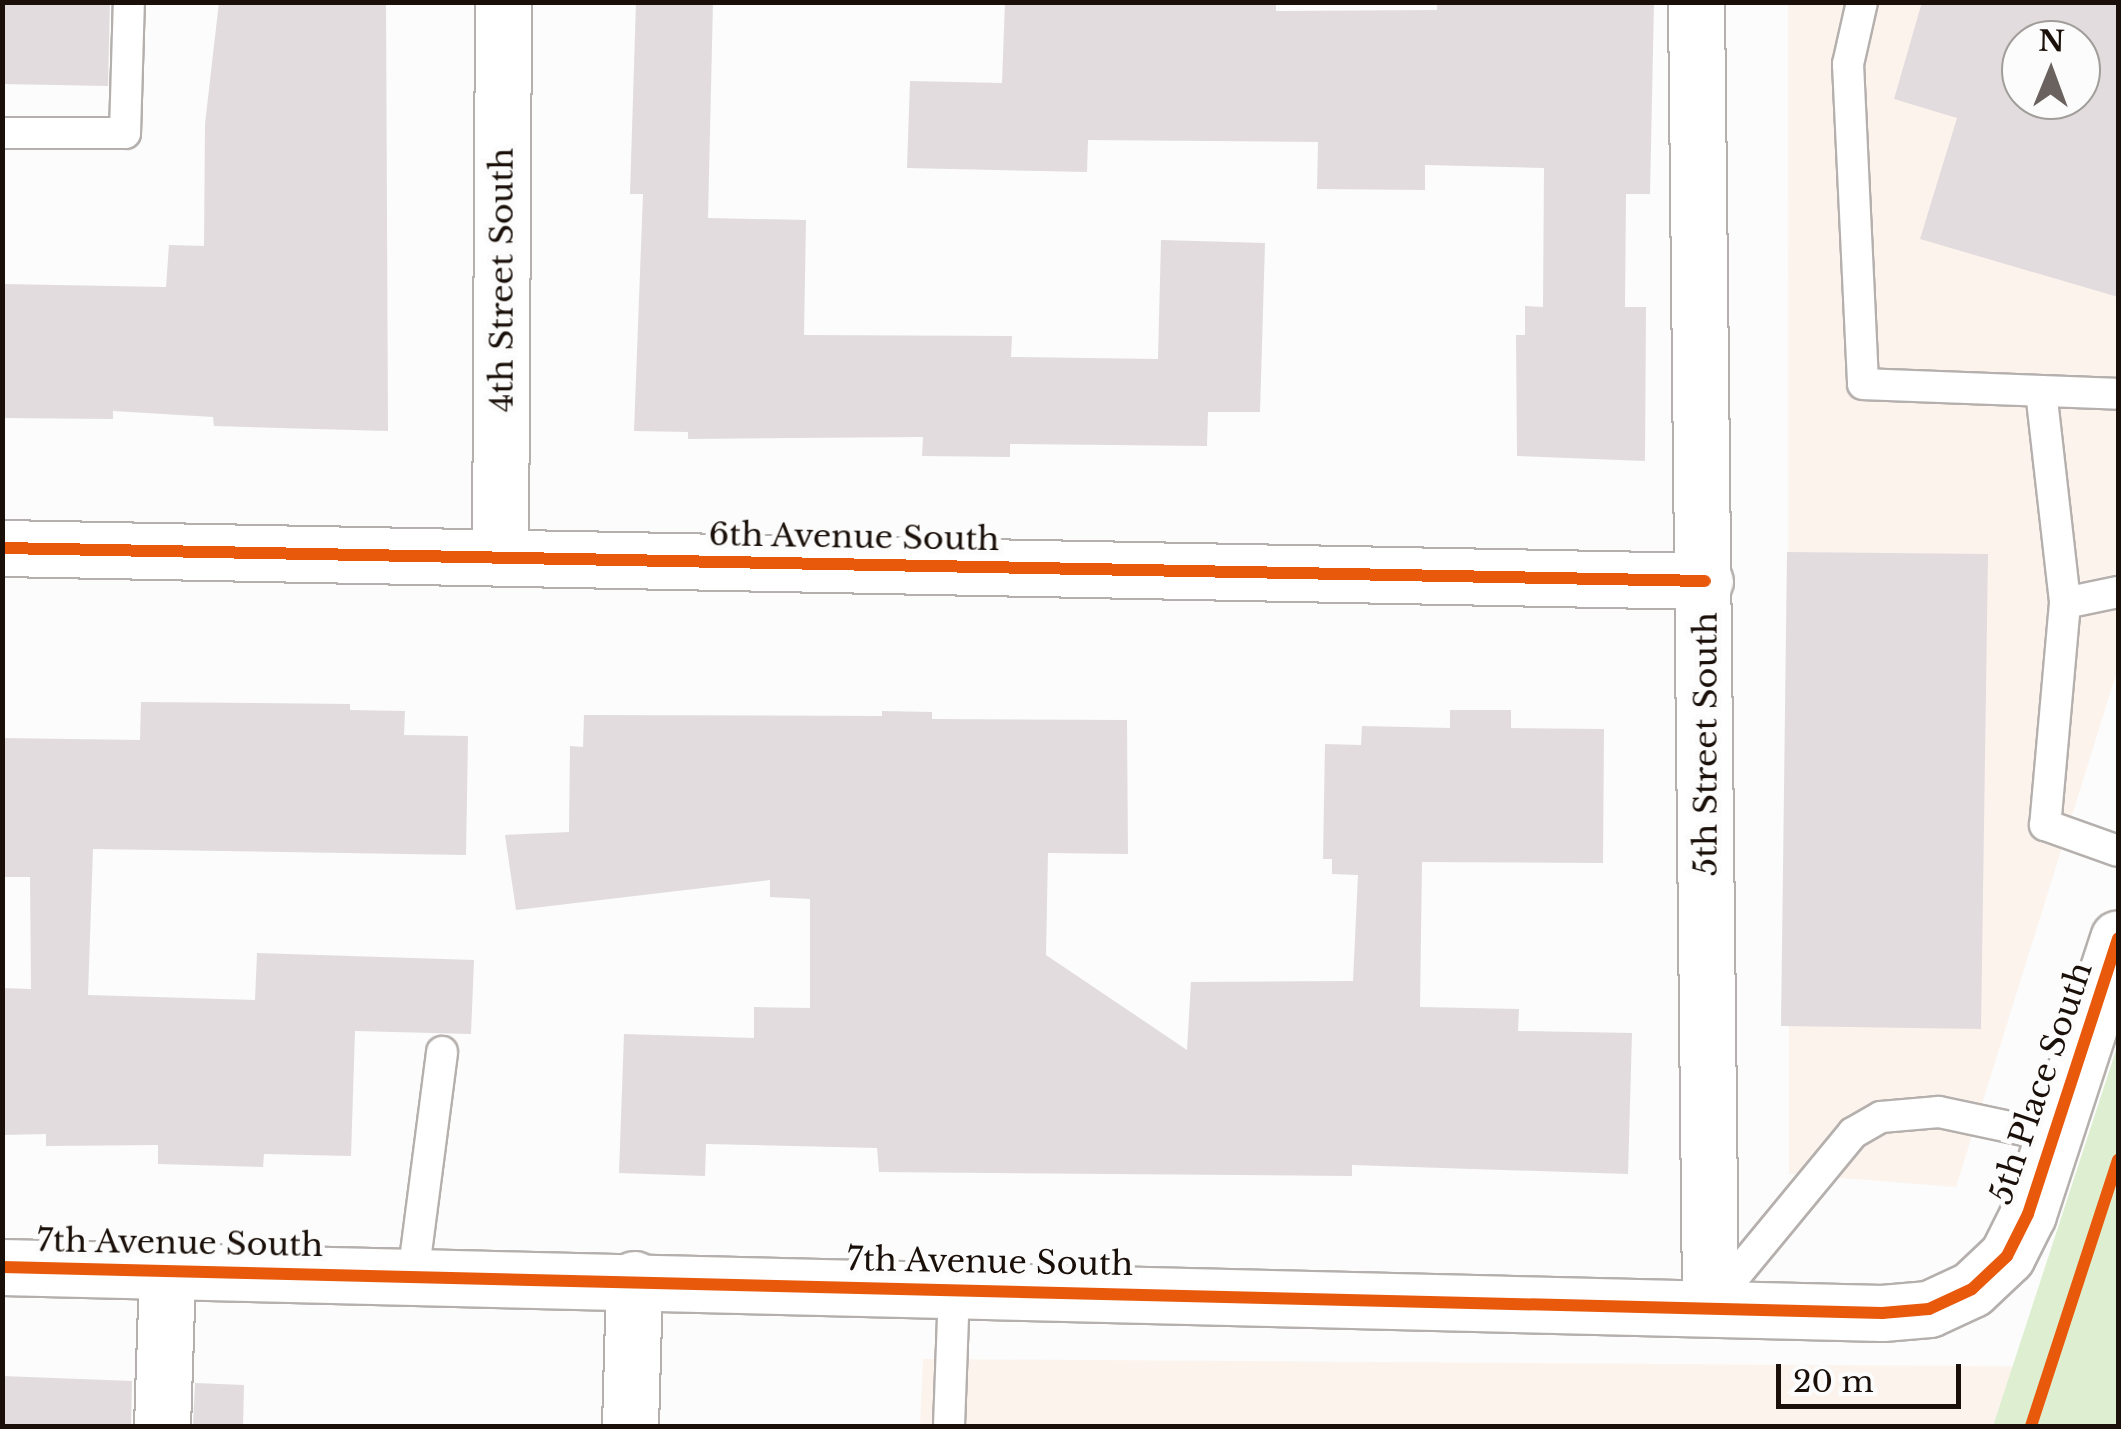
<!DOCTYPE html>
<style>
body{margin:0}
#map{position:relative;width:2121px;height:1429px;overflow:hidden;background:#fbfcfb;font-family:"Libre Baskerville",serif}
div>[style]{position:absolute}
.built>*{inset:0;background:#fcf3ed}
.green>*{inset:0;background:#deefd1}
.building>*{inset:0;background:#e2dcde}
.roads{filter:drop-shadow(2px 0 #b5b0ad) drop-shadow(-2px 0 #b5b0ad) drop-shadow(0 2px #b5b0ad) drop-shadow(0 -2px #b5b0ad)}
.service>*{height:30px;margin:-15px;padding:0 15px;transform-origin:15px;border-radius:15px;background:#fefffe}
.minor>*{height:55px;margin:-27.5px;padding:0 27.5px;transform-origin:27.5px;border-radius:27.5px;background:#fefffe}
.cycleway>*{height:12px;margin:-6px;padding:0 6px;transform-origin:6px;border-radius:6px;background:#e8590c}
span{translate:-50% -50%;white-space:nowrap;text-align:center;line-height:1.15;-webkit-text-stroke:10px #fbfcfb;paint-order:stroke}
.street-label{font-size:32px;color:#1a0f09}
.frame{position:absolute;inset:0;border:5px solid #1a0f09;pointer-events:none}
.north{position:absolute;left:2001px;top:20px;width:100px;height:100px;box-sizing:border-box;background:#fbfcfb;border:2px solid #a19d9a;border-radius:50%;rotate:1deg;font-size:28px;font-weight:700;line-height:40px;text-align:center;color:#1a0f09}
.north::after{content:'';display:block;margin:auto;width:35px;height:45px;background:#69625e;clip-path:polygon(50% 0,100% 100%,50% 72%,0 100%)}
.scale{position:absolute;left:1776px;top:1364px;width:185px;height:45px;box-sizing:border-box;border:5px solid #1a0f09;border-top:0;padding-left:12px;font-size:30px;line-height:35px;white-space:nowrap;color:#1a0f09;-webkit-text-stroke:8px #fbfcfb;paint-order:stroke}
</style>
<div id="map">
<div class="built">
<div style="clip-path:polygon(evenodd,1788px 3px,2118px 3px,2118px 668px,1956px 1187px,1789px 1174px,1788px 3px,2021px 40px,2081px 40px,2081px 100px,2021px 100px,2021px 40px)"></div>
<div style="clip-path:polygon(923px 1359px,2118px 1367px,2118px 1426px,920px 1426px)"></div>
</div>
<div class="green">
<div style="clip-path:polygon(2118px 1044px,2118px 1426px,1993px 1426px)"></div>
</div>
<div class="building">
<div style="clip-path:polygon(2px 2px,110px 2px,108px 86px,2px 84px)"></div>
<div style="clip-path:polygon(219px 2px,386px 2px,388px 431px,214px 426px,213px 417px,113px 411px,113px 419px,2px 418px,2px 284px,166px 287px,169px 245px,204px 246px,205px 124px)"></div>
<div style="clip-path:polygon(636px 2px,713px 2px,708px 218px,806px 220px,804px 335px,1012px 336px,1011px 357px,1158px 359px,1161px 240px,1265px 243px,1260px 412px,1208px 412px,1207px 446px,1010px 444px,1010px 457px,922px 456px,923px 437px,688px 439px,688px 432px,634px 431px,643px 194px,630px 194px)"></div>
<div style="clip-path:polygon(1005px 2px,1276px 2px,1276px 11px,1437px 10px,1437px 2px,1654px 2px,1650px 194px,1626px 194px,1625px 307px,1646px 307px,1645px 461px,1517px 456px,1516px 335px,1525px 335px,1525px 306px,1543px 307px,1544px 168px,1425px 165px,1425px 190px,1317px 189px,1318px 142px,1088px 140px,1087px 172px,907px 168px,910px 81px,1002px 83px)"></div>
<div style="clip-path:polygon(evenodd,1922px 2px,2118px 2px,2118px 297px,1920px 239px,1957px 118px,1894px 99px,1922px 2px,2021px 40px,2081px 40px,2081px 100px,2021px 100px,2021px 40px)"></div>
<div style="clip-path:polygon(1787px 552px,1988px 554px,1981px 1029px,1781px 1026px)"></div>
<div style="clip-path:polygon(141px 702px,350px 704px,350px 710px,405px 711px,404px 735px,468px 736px,466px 855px,93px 849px,88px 995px,255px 1000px,257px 953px,474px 960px,471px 1034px,355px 1031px,351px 1156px,264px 1154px,263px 1167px,158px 1164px,158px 1145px,46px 1146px,46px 1134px,2px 1135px,2px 988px,31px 989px,30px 877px,2px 877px,2px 738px,140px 740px)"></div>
<div style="clip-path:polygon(1450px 710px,1511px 710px,1511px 728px,1604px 729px,1603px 863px,1422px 862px,1420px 1007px,1519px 1009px,1518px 1031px,1632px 1033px,1628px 1174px,1352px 1165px,1352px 1176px,879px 1172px,877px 1148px,706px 1144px,705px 1176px,619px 1173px,624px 1034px,754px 1038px,754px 1007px,810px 1008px,810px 899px,770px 897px,770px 880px,516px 910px,505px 835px,569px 832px,570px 746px,583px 747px,584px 715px,882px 716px,882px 711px,932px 712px,932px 719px,1127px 720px,1128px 854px,1048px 853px,1046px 955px,1187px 1050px,1191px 982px,1353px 981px,1358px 875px,1332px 874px,1332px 859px,1323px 859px,1325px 744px,1361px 745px,1362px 726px,1450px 728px)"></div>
<div style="clip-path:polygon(2px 1376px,132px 1381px,131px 1426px,2px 1426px)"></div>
<div style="clip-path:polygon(195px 1383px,244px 1385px,243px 1426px,193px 1426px)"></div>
</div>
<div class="roads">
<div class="service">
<div style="left:1862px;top:2px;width:64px;rotate:102.7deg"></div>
<div style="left:1848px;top:64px;width:320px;rotate:87.3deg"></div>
<div style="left:1863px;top:384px;width:255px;rotate:2.2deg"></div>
<div style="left:2px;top:133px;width:123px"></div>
<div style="left:125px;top:133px;width:131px;rotate:-88.3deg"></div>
<div style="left:2041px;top:391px;width:213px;rotate:83.5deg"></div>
<div style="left:2065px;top:603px;width:54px;rotate:-11.7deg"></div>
<div style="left:2065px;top:603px;width:223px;rotate:95.1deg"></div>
<div style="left:2045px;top:825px;width:77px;rotate:19.6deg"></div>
<div style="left:413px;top:1276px;width:226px;rotate:-82.6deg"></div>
<div style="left:1712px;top:1304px;width:222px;rotate:-50.5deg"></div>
<div style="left:1853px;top:1133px;width:32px;rotate:-30deg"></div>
<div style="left:1881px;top:1117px;width:58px;rotate:-4.9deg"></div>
<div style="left:1939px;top:1112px;width:121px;rotate:12deg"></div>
<div style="left:949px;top:1426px;width:136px;rotate:-87.9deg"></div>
</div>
<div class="minor">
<div style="left:1696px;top:2px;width:1304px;rotate:89.38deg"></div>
<div style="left:2px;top:548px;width:1703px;rotate:1.11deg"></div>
<div style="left:500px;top:558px;width:556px;rotate:-89.69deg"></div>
<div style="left:2px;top:1267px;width:1881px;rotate:1.4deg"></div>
<div style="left:1882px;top:1313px;width:47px;rotate:-4.9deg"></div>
<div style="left:1929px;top:1309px;width:47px;rotate:-24.9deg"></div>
<div style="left:1972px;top:1289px;width:48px;rotate:-43.3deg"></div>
<div style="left:2007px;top:1256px;width:47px;rotate:-63.4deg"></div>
<div style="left:2028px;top:1214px;width:290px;rotate:-71.9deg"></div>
<div style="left:162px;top:1426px;width:154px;rotate:-88.1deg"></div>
<div style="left:630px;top:1426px;width:147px;rotate:-88.4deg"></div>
</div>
</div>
<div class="cycleway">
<div style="left:2px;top:548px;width:1703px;rotate:1.11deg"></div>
<div style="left:2px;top:1267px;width:1881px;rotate:1.4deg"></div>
<div style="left:1882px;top:1313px;width:47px;rotate:-4.9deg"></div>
<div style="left:1929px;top:1309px;width:47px;rotate:-24.9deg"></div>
<div style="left:1972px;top:1289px;width:48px;rotate:-43.3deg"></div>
<div style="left:2007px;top:1256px;width:47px;rotate:-63.4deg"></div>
<div style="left:2028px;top:1214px;width:290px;rotate:-71.9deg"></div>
<div style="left:2031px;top:1426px;width:280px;rotate:-71.9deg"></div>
</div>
<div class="street-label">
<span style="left:502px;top:280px;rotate:-90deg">4th Street South</span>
<span style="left:854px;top:537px;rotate:1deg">6th Avenue South</span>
<span style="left:1706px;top:744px;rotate:-90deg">5th Street South</span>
<span style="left:2041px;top:1083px;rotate:-71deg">5th Place South</span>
<span style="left:180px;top:1243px;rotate:1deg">7th Avenue South</span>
<span style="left:990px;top:1262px;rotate:1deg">7th Avenue South</span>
</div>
<div class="frame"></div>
<div class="north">N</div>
<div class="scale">20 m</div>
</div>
